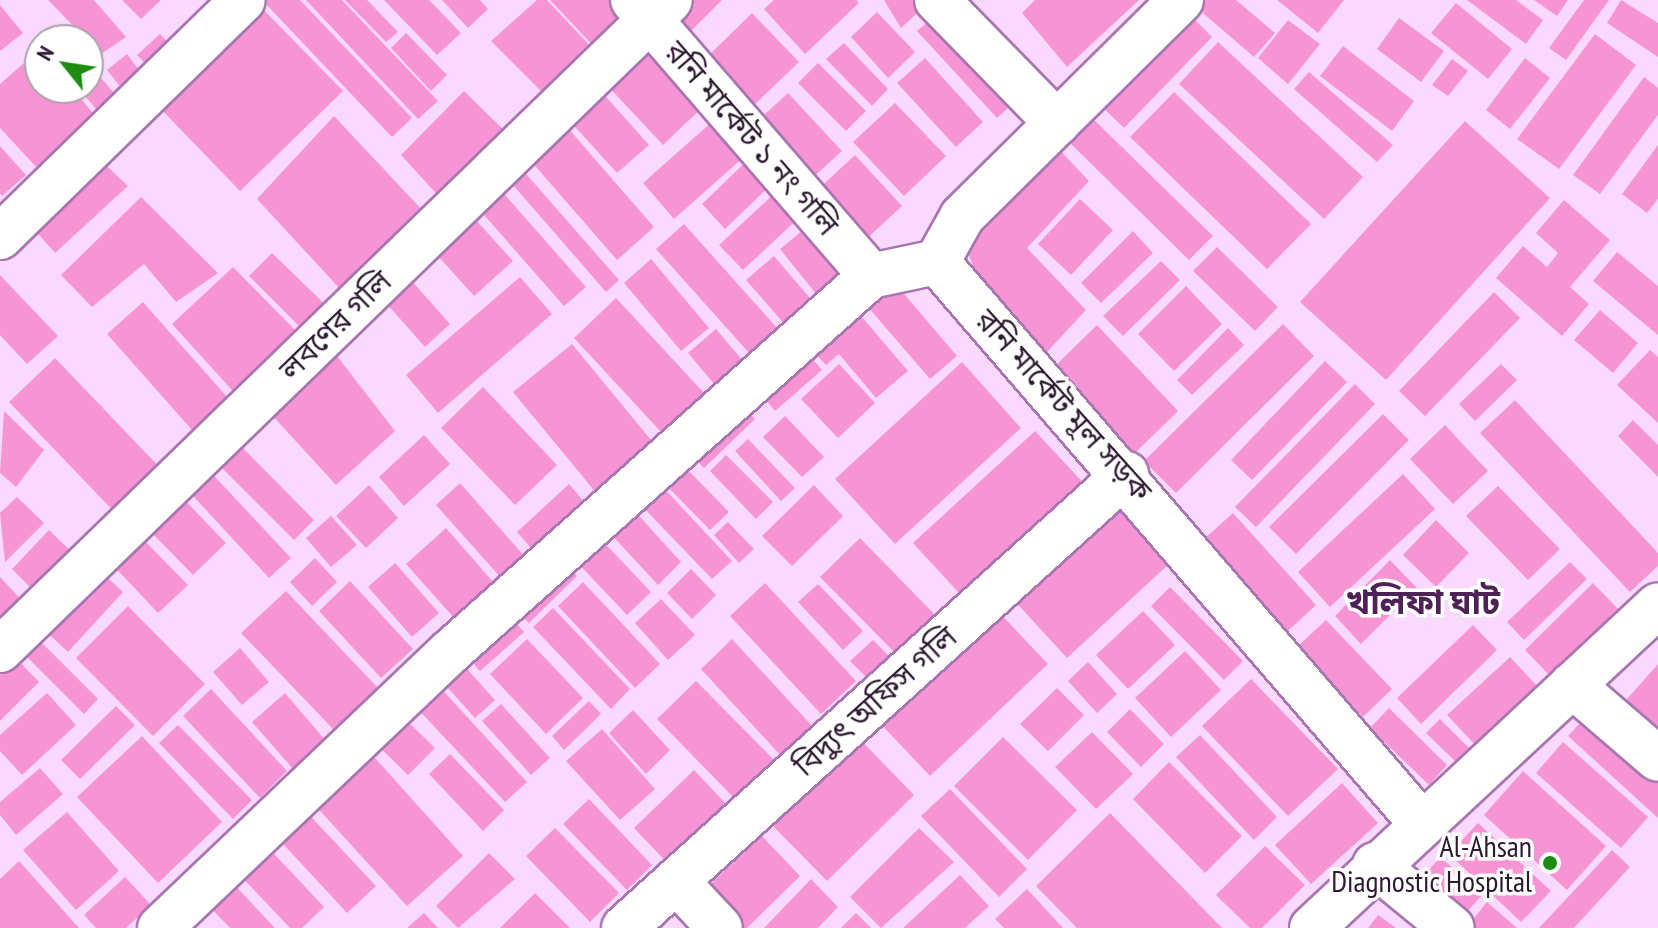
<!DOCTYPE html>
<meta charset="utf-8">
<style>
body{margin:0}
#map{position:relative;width:1658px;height:928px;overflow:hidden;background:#fad9ff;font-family:"PT Sans Narrow","Noto Sans Bengali",sans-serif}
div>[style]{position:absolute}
.building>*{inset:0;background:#f795d4}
.roads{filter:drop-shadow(2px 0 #a876b0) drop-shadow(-2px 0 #a876b0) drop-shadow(0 2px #a876b0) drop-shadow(0 -2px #a876b0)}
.minor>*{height:44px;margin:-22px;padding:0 22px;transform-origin:22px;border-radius:22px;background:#fff}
.dots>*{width:22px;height:22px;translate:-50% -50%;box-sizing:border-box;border:4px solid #fff;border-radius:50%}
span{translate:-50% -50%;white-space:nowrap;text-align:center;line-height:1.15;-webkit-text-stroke:7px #fff;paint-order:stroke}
.street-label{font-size:30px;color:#2d1930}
.poi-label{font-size:30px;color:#2d1930}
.right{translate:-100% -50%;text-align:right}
.quarter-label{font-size:34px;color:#4e2256;font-weight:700}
.north{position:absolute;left:24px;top:24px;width:80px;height:80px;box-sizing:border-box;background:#fff;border:2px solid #aba3ac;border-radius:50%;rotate:300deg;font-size:22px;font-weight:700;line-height:32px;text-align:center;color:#2d1930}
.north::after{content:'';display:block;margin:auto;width:28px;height:36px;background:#1d8c10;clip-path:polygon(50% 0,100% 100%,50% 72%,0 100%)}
</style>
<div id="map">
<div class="building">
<div style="clip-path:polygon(48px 0,94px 0,126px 37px,101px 54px)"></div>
<div style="clip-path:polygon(122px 0,161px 0,141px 19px)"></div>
<div style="clip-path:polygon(262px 0,300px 0,412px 118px,392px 137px)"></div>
<div style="clip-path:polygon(306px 0,342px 0,438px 101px,418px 119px)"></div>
<div style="clip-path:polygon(345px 0,367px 0,398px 32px,386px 42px)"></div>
<div style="clip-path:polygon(384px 0,429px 0,461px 33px,437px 55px)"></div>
<div style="clip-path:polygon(442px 0,480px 0,488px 9px,468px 28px)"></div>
<div style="clip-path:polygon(537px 0,547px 0,595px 51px,545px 95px,491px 41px)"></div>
<div style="clip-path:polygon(550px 0,626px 0,639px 14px,599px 52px)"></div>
<div style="clip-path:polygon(681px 0,722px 0,689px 33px,668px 13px)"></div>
<div style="clip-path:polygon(774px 0,856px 0,859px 3px,805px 54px,764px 9px)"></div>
<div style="clip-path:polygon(884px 0,927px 0,929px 2px,901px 28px)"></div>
<div style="clip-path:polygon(1035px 0,1139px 0,1067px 67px,1022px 13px)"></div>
<div style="clip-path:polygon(1204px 0,1236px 0,1275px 33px,1254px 57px,1197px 8px)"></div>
<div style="clip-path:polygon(1277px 0,1344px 0,1318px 33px)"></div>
<div style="clip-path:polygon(1467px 0,1516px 0,1543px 20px,1526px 44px)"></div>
<div style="clip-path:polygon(1534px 0,1568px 0,1557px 16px)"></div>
<div style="clip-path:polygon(1584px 0,1609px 0,1566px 60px,1549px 48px)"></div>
<div style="clip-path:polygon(1621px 0,1658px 23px,1658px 57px,1607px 23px)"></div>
<div style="clip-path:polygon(1456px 3px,1512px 49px,1488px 79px,1431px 33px)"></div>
<div style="clip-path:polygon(0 5px,23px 33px,0 51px)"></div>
<div style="clip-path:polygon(260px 6px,343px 91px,240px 191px,158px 106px)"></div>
<div style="clip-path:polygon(940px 11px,1019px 98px,997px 118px,917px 31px)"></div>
<div style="clip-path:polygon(1186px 11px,1212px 37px,1124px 128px,1097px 102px)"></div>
<div style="clip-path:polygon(877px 12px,915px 52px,888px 78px,851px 37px)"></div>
<div style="clip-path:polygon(752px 13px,799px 62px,749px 110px,703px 61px)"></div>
<div style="clip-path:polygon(1399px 18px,1444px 51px,1421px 82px,1377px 49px)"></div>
<div style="clip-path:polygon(1288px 20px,1320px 44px,1288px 84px,1258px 58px)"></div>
<div style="clip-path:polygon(406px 33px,447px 75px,431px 91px,391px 48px)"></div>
<div style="clip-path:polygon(160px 34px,175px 50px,152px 70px,137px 55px)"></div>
<div style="clip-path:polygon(1595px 34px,1636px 65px,1559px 169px,1517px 139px)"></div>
<div style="clip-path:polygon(650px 41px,708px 102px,663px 145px,605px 83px)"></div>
<div style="clip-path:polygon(1218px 42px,1363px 177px,1324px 219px,1179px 84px)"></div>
<div style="clip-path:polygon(844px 43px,888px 89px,872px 106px,826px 59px)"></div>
<div style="clip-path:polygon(1343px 46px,1414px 101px,1392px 131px,1320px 76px)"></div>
<div style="clip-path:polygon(40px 49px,40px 88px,72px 88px,97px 118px,40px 171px,0 128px,0 84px)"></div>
<div style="clip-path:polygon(127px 54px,146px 79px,127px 95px,107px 70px)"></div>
<div style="clip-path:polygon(925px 58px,983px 122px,956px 147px,897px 83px)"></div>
<div style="clip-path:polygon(1525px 58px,1550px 78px,1510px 129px,1486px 110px)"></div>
<div style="clip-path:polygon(1452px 59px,1468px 71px,1448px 96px,1432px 85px)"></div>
<div style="clip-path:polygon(88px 63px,121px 101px,103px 117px,78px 88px,88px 88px)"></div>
<div style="clip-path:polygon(818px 63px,866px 111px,846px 131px,798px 83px)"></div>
<div style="clip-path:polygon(1309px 72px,1393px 145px,1377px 162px,1294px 89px)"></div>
<div style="clip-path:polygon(1644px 77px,1658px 88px,1658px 115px,1600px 194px,1573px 175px)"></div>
<div style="clip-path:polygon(599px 89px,649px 145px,617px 173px,567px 118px)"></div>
<div style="clip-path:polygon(464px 91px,509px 135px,443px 201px,401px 155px)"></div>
<div style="clip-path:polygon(1174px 92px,1311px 224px,1267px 269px,1130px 137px)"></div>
<div style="clip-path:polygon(788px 93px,842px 151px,808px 182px,754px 124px)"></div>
<div style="clip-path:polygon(895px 103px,946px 156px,904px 196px,853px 142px)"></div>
<div style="clip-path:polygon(1087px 113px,1213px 236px,1189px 260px,1064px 137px)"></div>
<div style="clip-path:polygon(334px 116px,425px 213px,341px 290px,257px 199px)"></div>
<div style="clip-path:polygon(560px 119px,654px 227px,617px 260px,523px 152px)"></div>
<div style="clip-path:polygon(714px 120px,745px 156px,674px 219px,643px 183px)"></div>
<div style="clip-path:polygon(1465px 121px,1550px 198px,1386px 380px,1300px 302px)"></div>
<div style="clip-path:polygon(1053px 143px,1089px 181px,1027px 248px,1086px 310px,1047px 352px,983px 290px,967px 251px,987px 207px)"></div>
<div style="clip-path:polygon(1658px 145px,1658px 199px,1647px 213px,1622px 194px)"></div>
<div style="clip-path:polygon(0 146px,26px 175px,2px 196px,0 193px)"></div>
<div style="clip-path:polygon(757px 151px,781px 175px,725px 229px,702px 204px)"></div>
<div style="clip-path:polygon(93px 153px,128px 186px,55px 253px,26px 220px)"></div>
<div style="clip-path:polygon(855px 155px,902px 206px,861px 244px,814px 193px)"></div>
<div style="clip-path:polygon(520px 167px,619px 280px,606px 292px,507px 178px)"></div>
<div style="clip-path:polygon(492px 180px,586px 287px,564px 306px,470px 199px)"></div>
<div style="clip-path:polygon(778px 190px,802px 215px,743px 270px,719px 245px)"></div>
<div style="clip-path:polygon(141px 197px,218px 273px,176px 302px,144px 264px,92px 307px,61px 275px)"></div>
<div style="clip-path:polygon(1080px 199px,1113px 230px,1071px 275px,1038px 244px)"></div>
<div style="clip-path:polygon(1564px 200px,1610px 240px,1570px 287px,1589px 304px,1562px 336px,1496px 278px,1523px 246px,1547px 267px,1558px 253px,1536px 233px)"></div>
<div style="clip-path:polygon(466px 209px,513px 261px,474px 296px,428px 245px)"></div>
<div style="clip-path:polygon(684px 224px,778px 329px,750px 354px,656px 249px)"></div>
<div style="clip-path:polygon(808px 226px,850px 276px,821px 300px,780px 249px)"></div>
<div style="clip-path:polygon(1133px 231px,1153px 253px,1101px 303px,1081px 283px)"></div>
<div style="clip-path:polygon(1217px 247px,1278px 307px,1255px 331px,1193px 271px)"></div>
<div style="clip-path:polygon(1617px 252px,1658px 286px,1658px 335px,1593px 281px)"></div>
<div style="clip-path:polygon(272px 253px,333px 312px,305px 332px,249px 276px)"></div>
<div style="clip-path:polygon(774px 256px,815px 304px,788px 328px,746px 280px)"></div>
<div style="clip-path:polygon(651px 259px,709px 328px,681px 351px,624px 283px)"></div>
<div style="clip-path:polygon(1161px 261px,1180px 280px,1123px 336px,1103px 316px)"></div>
<div style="clip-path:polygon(233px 267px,304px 339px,241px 400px,172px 324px)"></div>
<div style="clip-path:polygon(0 275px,58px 336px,27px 364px,0 335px)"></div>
<div style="clip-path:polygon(888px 275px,957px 356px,930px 379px,861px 299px)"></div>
<div style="clip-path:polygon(520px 277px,552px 314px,438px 413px,406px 375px)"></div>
<div style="clip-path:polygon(411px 280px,450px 324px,425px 347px,386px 303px)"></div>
<div style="clip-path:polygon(1186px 286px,1222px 324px,1174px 371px,1138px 334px)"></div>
<div style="clip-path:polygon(1494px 292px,1520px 318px,1425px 416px,1399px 391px)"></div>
<div style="clip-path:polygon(616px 298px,705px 394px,662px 433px,574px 338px)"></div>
<div style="clip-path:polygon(143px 302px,236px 407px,200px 439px,107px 334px)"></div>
<div style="clip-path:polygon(856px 310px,908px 371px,876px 398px,839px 354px,826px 365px,810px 348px)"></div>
<div style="clip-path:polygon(1600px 310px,1638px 343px,1613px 373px,1574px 340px)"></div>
<div style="clip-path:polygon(1283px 324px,1314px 356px,1176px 493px,1144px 461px)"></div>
<div style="clip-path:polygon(1097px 325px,1178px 411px,1134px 454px,1052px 369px)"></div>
<div style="clip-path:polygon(1228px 328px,1244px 345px,1192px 395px,1177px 380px)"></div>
<div style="clip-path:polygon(716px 329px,743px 361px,715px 385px,688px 353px)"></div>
<div style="clip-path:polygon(572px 344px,656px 446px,597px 494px,513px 392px)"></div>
<div style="clip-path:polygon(802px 347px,822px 370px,775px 411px,756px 388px)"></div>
<div style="clip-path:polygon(1650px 350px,1658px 357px,1658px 423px,1617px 385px)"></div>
<div style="clip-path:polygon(337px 356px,395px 431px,336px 485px,271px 414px)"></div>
<div style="clip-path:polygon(55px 358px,168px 476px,123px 521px,9px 402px)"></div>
<div style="clip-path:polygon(1325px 361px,1347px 382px,1252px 480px,1231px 460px)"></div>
<div style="clip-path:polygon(962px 362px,1021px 428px,895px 544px,835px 479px)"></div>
<div style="clip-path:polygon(839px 364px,875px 403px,838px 438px,801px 399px)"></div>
<div style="clip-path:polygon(1501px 364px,1517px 380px,1475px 421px,1459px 404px)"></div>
<div style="clip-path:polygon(1355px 384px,1375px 404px,1256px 527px,1235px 507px)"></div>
<div style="clip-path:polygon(483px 387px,557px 465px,515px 505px,441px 428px)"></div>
<div style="clip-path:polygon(1515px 400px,1658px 553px,1658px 566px,1630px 592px,1480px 433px)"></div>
<div style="clip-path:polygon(738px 402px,755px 419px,704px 468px,687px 451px)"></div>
<div style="clip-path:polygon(4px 411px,44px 450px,16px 487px,0 473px)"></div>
<div style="clip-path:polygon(1383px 414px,1409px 440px,1296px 554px,1269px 527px)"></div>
<div style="clip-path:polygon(785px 416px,824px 457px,802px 477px,763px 437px)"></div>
<div style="clip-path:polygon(1633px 420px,1658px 445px,1658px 477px,1618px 436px)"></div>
<div style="clip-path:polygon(1445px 425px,1488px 471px,1453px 504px,1410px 459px)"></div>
<div style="clip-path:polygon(1035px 431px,1091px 491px,969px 604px,913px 543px)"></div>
<div style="clip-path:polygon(424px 435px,450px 464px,404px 506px,379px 477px)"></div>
<div style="clip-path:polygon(233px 438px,314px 520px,294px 540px,212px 458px)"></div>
<div style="clip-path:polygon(748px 439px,795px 488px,781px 501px,735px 451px)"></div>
<div style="clip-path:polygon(726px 455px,773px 502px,756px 519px,710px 471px)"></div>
<div style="clip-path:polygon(680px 462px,729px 512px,710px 530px,661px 480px)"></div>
<div style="clip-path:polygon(203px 464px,291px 558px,269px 578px,182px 484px)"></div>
<div style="clip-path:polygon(1403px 474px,1435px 509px,1330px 607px,1298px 572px)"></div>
<div style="clip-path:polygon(460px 483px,526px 558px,502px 579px,436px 505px)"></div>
<div style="clip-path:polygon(659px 483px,732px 561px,712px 579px,638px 502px)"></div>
<div style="clip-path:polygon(569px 484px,591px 510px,539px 557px,517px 532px)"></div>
<div style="clip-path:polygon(369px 485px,398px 518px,366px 548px,336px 516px)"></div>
<div style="clip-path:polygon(814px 485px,843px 516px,792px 566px,762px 536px)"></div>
<div style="clip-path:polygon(1498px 486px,1560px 549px,1528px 580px,1466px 516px)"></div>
<div style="clip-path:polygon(177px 492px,226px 543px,193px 575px,144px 525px)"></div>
<div style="clip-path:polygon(17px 497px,44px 523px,5px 562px,0 513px)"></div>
<div style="clip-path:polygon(1114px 504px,1169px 564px,1067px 658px,1011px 597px)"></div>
<div style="clip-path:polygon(632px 508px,681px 562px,658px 585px,608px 531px)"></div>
<div style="clip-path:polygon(1233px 513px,1316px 605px,1288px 631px,1204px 539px)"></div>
<div style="clip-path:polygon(331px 516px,357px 545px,331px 567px,306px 538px)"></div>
<div style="clip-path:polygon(1436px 520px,1469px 553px,1436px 587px,1403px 555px)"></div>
<div style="clip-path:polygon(728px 522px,754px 549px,739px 563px,714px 535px)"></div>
<div style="clip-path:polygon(446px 528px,494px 583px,455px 619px,406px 564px)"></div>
<div style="clip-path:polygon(49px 530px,80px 560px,42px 599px,12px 569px)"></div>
<div style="clip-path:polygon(137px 533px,188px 585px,158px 613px,108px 560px)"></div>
<div style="clip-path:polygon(596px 534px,651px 592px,627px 615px,572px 557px)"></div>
<div style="clip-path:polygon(860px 538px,940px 620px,901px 659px,820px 577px)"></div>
<div style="clip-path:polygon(315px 558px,337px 582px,312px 606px,290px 582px)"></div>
<div style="clip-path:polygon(560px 559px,577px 576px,529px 623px,512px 607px)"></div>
<div style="clip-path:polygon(1390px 560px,1417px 588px,1361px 644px,1335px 616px)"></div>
<div style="clip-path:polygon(1570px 562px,1587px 579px,1524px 640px,1507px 622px)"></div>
<div style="clip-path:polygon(395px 563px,439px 613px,412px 637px,368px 587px)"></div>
<div style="clip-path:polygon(96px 567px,123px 592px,68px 652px,41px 627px)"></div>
<div style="clip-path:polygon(691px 569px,716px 595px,692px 619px,667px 593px)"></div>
<div style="clip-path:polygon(0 577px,30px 609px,11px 627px,0 616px)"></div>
<div style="clip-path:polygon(350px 581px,413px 649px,381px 678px,319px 611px)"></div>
<div style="clip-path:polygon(583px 582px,660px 664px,635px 688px,558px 606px)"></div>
<div style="clip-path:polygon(765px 583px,856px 681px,821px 714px,730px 616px)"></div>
<div style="clip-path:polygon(1593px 583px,1621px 612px,1552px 678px,1525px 650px)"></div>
<div style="clip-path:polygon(818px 584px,863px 631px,843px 650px,798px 602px)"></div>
<div style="clip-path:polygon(1170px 587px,1243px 661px,1224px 680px,1151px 606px)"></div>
<div style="clip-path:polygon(286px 591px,378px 688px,334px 730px,241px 633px)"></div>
<div style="clip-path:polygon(661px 599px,695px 635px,668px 660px,635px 623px)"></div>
<div style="clip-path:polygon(128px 606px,205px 684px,153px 736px,76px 658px)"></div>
<div style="clip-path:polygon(994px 607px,1048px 664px,930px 776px,876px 719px)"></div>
<div style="clip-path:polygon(553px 608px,630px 689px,611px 709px,533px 627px)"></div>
<div style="clip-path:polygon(1143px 611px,1175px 645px,1128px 689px,1096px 655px)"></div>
<div style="clip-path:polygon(507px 613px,524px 632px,480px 671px,463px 652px)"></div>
<div style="clip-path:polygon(1326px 620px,1392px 689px,1363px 717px,1297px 647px)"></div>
<div style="clip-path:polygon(1473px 625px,1497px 650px,1421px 724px,1397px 698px)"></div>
<div style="clip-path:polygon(37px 638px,98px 699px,84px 714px,23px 653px)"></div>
<div style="clip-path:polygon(527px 639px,583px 698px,546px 734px,490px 674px)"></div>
<div style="clip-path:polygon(732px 639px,814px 728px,782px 757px,701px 669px)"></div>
<div style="clip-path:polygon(873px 640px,892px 659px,870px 681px,850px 661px)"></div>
<div style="clip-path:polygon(240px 648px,269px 682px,242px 705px,213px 672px)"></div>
<div style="clip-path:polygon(1185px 651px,1221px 690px,1171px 737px,1135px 698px)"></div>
<div style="clip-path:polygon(1510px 657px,1541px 690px,1479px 749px,1447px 715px)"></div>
<div style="clip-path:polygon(17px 659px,39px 682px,0 721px,0 675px)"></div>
<div style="clip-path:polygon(458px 659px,495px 700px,475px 718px,438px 677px)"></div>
<div style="clip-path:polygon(1088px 662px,1117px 694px,1097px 713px,1068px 681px)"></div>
<div style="clip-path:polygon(1658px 664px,1658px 739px,1620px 707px)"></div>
<div style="clip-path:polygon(1251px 679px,1338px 769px,1288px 816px,1202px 726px)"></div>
<div style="clip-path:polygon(696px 681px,774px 760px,735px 799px,657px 719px)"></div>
<div style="clip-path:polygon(437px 684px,527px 782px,505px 802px,414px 705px)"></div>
<div style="clip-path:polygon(1057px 688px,1084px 715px,1048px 751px,1020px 724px)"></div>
<div style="clip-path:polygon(211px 689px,287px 771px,260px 798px,183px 716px)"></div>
<div style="clip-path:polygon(47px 693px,76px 725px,22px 775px,0 751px,0 735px)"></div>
<div style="clip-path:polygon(285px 693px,326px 741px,294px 770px,252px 722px)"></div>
<div style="clip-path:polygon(589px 701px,601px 714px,564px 750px,552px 736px)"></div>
<div style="clip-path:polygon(501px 704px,550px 758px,531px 775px,482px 721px)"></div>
<div style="clip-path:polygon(116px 706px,135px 725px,80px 779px,61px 760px)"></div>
<div style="clip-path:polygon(1389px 708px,1447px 765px,1429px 785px,1370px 728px)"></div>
<div style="clip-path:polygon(1130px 709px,1164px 744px,1141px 767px,1107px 732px)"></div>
<div style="clip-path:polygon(396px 710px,435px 748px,408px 775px,370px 738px)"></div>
<div style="clip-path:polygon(633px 710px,670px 750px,646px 774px,609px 733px)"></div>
<div style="clip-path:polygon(1592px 710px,1658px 770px,1658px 818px,1568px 736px)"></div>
<div style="clip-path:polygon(1440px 719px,1469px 748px,1456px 762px,1426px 733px)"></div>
<div style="clip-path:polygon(178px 725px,252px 800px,233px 819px,159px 743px)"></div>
<div style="clip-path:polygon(602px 729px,655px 789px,620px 820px,566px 761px)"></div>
<div style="clip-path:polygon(1092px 732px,1133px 774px,1096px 809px,1055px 767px)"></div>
<div style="clip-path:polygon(856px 735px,914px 795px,827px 881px,768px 821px)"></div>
<div style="clip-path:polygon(1200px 735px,1277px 817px,1254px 840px,1176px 757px)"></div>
<div style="clip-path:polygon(142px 736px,222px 822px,158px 883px,77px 797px)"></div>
<div style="clip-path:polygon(1003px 737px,1077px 810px,1028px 860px,954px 786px)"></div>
<div style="clip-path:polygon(1563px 742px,1648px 817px,1621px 848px,1536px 773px)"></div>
<div style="clip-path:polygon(368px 750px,463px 856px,407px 906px,311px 801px)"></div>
<div style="clip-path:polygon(450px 754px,504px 810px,483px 831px,429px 774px)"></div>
<div style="clip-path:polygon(1169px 762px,1242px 836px,1205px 873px,1133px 799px)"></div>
<div style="clip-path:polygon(40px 768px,63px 794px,16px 835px,0 815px,0 802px)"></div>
<div style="clip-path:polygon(694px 770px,733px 811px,672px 868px,634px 828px)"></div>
<div style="clip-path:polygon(1523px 771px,1606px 846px,1567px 890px,1484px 815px)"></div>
<div style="clip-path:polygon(1342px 783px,1378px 823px,1311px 884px,1275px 845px)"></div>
<div style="clip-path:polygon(950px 789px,1027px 869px,999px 897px,921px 816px)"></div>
<div style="clip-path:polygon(589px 799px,652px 865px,627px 890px,563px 824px)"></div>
<div style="clip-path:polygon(302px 807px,376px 886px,347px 913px,273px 833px)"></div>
<div style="clip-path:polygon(67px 812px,119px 871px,76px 910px,23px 850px)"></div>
<div style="clip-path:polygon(1110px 813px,1222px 928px,1077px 928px,1036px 886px)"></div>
<div style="clip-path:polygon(1478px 823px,1551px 891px,1521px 922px,1449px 854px)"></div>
<div style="clip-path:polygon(555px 828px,619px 893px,590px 922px,526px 856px)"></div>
<div style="clip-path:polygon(919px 828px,954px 862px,881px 928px,850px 897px)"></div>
<div style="clip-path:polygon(762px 836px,800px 876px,747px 928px,736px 928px,702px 892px)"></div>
<div style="clip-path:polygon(264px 843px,324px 907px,302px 928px,290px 928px,236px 871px)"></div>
<div style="clip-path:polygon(1265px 846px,1305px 885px,1262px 928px,1250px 928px,1216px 895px)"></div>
<div style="clip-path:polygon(1612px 850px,1630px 867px,1574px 928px,1539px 928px)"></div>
<div style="clip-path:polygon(489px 853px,515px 879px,458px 928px,436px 906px)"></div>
<div style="clip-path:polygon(1440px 857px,1483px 894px,1457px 923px,1415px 886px)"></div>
<div style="clip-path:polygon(19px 861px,79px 928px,0 928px,0 879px)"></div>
<div style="clip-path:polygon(960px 875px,989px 906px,965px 928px,903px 928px)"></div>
<div style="clip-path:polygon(125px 877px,151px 905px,126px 928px,96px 928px,84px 915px)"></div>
<div style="clip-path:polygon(229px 879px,275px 928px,230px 928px,205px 902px)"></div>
<div style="clip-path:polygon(811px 879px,838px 907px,818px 928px,764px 928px)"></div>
<div style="clip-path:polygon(1027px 889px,1063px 928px,1004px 928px,995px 919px)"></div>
<div style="clip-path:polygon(535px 893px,570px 928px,500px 928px)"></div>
<div style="clip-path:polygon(1487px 902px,1517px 928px,1466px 928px)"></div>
<div style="clip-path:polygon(424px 913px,438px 928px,407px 928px)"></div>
<div style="clip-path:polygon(856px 913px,871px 928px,841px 928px)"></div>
<div style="clip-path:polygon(1378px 915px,1396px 928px,1368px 928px)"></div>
</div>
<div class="roads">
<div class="minor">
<div style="left:633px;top:0;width:364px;rotate:49.2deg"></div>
<div style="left:937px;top:0;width:172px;rotate:45.7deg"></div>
<div style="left:1181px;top:0;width:308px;rotate:135.3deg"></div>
<div style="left:962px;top:217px;width:51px;rotate:119.1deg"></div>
<div style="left:937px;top:262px;width:742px;rotate:49.21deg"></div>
<div style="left:0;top:237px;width:339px;rotate:-44.3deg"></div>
<div style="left:0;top:650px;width:933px;rotate:-44.13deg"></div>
<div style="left:1572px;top:685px;width:113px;rotate:40.7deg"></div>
<div style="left:1375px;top:865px;width:99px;rotate:39.3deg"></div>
<div style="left:676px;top:881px;width:64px;rotate:46.9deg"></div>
<div style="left:160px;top:928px;width:400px;rotate:-43.6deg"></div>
<div style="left:450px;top:652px;width:564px;rotate:-41.77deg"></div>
<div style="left:871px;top:276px;width:67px;rotate:-12deg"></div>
<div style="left:624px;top:928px;width:677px;rotate:-42.13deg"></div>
<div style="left:1312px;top:928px;width:473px;rotate:-43deg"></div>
</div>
</div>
<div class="dots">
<div style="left:1550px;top:863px;background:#1d8c10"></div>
</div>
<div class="street-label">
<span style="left:752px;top:138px;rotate:49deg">রনি মার্কেট ১ নং গলি</span>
<span style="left:335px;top:325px;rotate:-44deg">লবণের গলি</span>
<span style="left:1064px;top:405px;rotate:48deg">রনি মার্কেট মূল সড়ক</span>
<span style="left:875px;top:701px;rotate:-42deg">বিদ্যুৎ অফিস গলি</span>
</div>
<div class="poi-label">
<span class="right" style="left:1532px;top:863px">Al-Ahsan<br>Diagnostic Hospital</span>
</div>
<div class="quarter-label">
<span style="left:1423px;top:602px">খলিফা ঘাট</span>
</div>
<div class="north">N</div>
</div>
